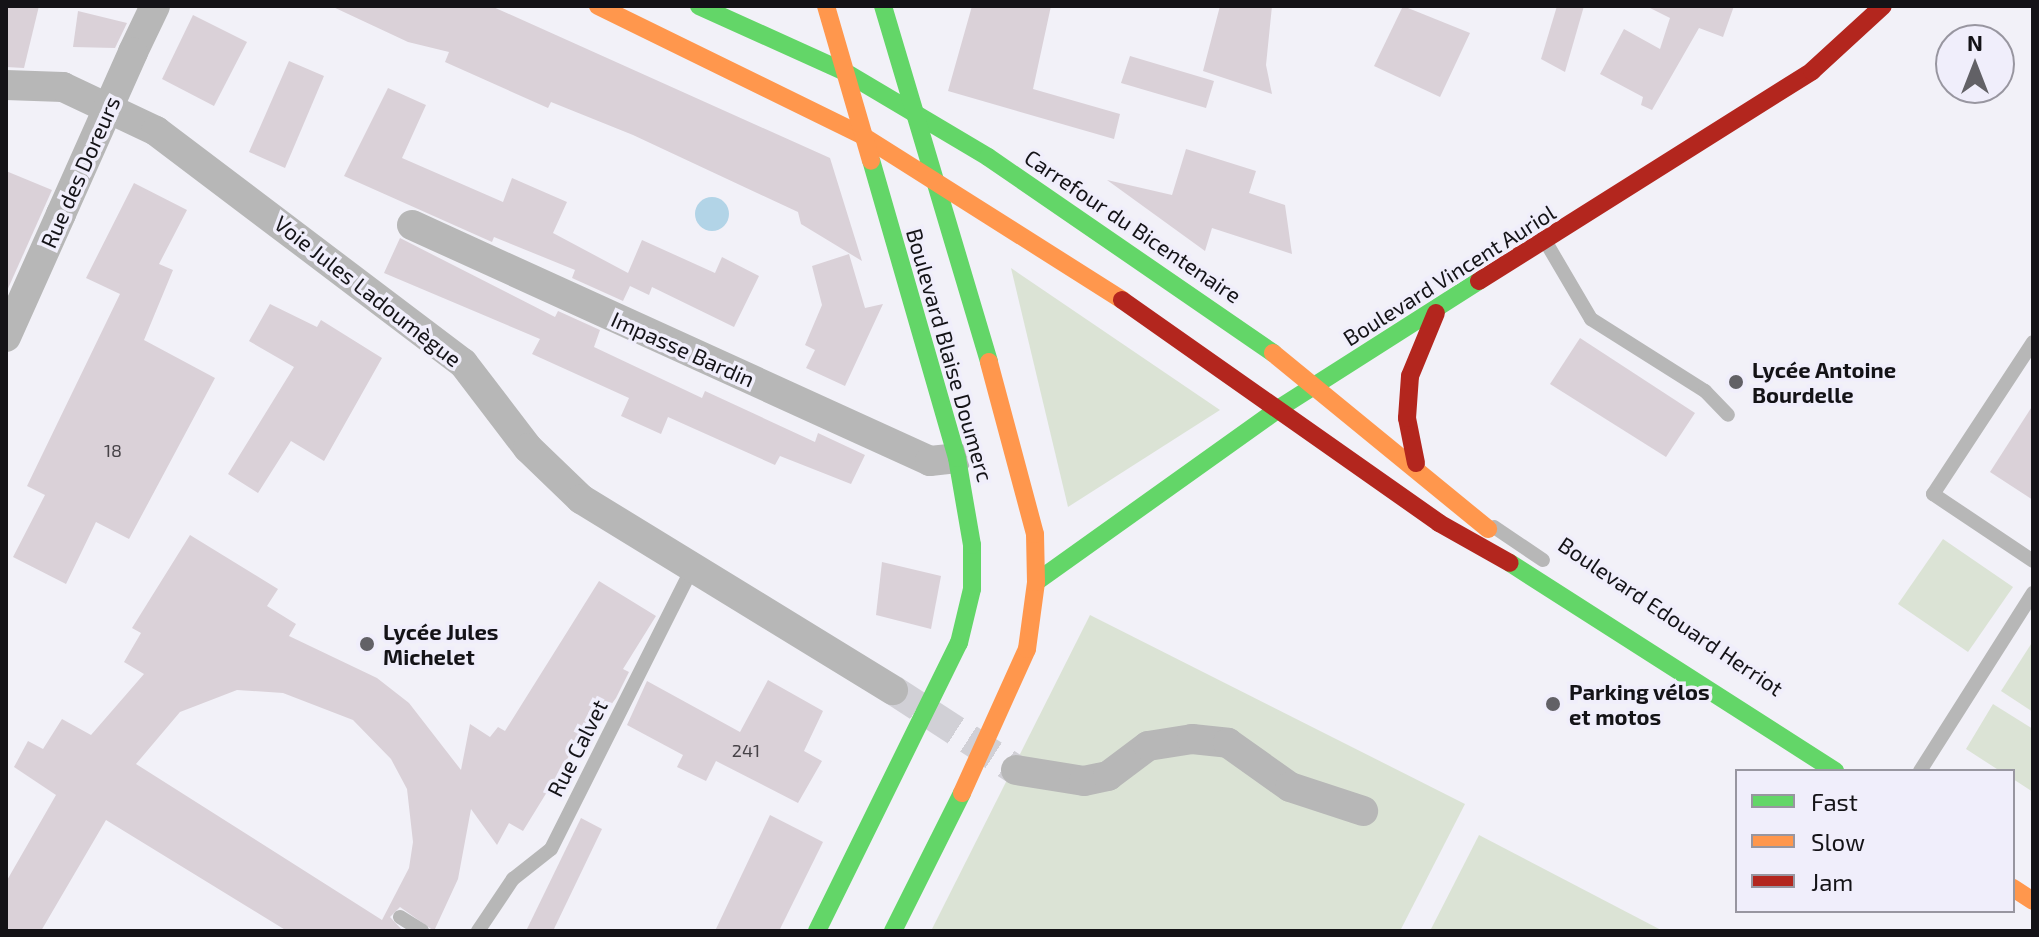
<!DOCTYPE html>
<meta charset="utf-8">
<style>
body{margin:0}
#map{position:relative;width:2039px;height:937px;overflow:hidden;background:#f2f1f8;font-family:"Exo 2",sans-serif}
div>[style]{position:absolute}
.green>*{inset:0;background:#dbe3d5}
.water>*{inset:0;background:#b2d4e7}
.round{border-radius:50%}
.building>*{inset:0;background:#dad1d8}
.street-tunnel>*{height:30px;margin-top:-15px;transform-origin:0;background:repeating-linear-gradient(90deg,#d1d0d6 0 30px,transparent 0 45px)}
.lane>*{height:14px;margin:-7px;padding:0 7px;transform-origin:7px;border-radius:7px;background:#b7b7b7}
.street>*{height:30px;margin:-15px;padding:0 15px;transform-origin:15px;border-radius:15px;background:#b7b7b7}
.fast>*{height:18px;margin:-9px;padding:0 9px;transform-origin:9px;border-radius:9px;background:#63d668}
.slow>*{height:18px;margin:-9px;padding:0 9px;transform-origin:9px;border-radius:9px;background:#ff974d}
.jam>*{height:18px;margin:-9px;padding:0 9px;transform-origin:9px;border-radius:9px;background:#b3261e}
.street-bridge>*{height:30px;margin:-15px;padding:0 15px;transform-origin:15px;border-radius:15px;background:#b7b7b7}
.dots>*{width:22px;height:22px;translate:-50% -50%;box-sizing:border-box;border:4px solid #f0eefb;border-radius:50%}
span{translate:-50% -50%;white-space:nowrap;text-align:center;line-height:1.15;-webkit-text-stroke:7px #f0eefb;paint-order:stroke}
.number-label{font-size:18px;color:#464247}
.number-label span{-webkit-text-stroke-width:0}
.street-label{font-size:22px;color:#141317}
.poi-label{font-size:22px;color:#141317;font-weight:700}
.left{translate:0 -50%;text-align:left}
.frame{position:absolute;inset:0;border:8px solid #141317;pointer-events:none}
.legend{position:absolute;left:1735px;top:769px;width:280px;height:144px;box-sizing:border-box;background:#f0eefb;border:2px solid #9896a0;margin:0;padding:10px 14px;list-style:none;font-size:24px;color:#141317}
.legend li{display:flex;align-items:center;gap:16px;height:40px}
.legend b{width:40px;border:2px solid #9896a0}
.north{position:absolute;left:1935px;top:24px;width:80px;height:80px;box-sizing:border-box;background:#f0eefb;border:2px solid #9896a0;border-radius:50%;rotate:0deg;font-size:22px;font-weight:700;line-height:32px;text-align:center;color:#141317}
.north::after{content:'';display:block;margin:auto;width:28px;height:36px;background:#626166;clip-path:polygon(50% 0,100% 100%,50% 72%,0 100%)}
</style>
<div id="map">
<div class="green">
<div style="clip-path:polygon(1011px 268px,1220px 410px,1068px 507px)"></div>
<div style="clip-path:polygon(1943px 539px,2013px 587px,1968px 652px,1898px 604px)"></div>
<div style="clip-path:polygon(1090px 615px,1465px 804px,1400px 931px,931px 931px)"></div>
<div style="clip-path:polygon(2033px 641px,2033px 712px,2001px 691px)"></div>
<div style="clip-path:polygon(1993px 704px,2033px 729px,2033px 792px,2013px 779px,2013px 771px,2000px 771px,1966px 749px)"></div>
<div style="clip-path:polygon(1479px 835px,1663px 931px,1430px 931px)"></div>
</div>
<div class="water">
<div class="round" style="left:695px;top:197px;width:34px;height:34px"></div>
</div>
<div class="building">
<div style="clip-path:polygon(6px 6px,39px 6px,24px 68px,6px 67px)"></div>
<div style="clip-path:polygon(331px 6px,491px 6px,830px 158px,862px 261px,801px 224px,798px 212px,633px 135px,551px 102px,548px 108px,445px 62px,449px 52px,408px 42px)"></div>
<div style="clip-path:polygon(972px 6px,1051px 6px,1033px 89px,1120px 114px,1114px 139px,948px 91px)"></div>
<div style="clip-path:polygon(1220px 6px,1272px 6px,1266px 65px,1272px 94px,1203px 71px)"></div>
<div style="clip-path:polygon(1403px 6px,1470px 33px,1440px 97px,1374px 66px)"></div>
<div style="clip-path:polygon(1557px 6px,1584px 6px,1565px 72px,1541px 59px)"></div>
<div style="clip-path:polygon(1646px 6px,1734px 6px,1723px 37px,1699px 28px,1652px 110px,1641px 105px,1643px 97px,1600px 74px,1624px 29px,1660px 49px,1670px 18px)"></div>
<div style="clip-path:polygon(78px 11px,127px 23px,115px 48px,73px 47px)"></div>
<div style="clip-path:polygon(193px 15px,247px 42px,214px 106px,162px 79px)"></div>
<div style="clip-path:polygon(1130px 56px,1214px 81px,1206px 108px,1121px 83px)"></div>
<div style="clip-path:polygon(289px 61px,324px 76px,285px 168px,249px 152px)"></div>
<div style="clip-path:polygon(388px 88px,426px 105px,402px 158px,503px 202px,512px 178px,567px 202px,553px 233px,628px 273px,642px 240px,715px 273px,722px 257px,759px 276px,734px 327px,652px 287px,649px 295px,630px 286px,623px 301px,572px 278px,575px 270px,494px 237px,492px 242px,344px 176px)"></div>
<div style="clip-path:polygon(1186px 149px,1256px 171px,1249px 193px,1285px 205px,1292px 254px,1212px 228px,1205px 251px,1107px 180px,1172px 195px)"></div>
<div style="clip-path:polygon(6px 171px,52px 190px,6px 293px)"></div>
<div style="clip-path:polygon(134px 183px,187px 210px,159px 264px,173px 270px,144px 340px,215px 378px,129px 539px,96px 522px,66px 584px,13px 557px,45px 495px,27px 486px,120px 294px,86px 278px)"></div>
<div style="clip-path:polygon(400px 238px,555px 317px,558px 311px,600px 330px,594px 347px,702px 398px,705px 391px,815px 442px,818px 433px,865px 455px,851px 484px,780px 456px,775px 465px,668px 417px,661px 434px,621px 416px,629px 398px,532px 354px,540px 339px,384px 273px)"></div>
<div style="clip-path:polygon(849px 254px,865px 308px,883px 304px,845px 386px,806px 368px,815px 350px,805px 345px,822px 305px,812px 266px)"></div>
<div style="clip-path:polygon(270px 304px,317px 327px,321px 320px,382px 358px,324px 461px,291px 441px,258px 493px,228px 474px,294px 367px,249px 341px)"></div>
<div style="clip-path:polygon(1580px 338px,1695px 413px,1666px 457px,1550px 384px)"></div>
<div style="clip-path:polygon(2033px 405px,2033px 500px,1990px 472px)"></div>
<div style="clip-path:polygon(evenodd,190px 535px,278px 589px,267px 606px,296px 624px,289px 636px,377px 678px,409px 703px,461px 770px,470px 724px,490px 737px,498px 727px,505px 731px,599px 581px,656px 616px,623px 669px,629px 672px,616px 698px,605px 713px,598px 709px,523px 831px,509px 823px,497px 845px,471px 809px,458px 879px,434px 931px,400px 907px,390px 917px,403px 931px,287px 931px,106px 820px,41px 931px,6px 931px,6px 882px,56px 795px,14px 767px,28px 741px,43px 749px,62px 719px,91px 735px,144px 674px,124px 662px,141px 633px,132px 628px,190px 535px,237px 690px,283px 693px,353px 720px,391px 759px,407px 789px,413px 842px,409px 868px,382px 920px,136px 764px,180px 712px,237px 690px)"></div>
<div style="clip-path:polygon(882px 562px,941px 576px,931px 629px,876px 615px)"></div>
<div style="clip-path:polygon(768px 680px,823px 711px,804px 751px,822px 761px,798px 803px,716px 761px,706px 781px,677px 767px,683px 755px,627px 725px,647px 681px,740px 732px)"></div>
<div style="clip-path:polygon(770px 815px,823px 842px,779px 931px,715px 931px)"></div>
<div style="clip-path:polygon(581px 818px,602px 829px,553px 931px,526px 931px)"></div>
</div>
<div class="street-tunnel">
<div style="left:893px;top:690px;width:147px;rotate:33deg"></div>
</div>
<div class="lane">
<div style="left:1547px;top:244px;width:87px;rotate:59.6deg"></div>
<div style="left:1591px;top:319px;width:135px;rotate:32.3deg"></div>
<div style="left:1705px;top:391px;width:33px;rotate:46deg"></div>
<div style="left:2033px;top:342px;width:182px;rotate:123.3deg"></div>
<div style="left:1933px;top:494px;width:120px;rotate:33.8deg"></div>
<div style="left:1494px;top:527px;width:59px;rotate:34deg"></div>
<div style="left:1920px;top:771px;width:211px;rotate:-57.6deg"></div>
<div style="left:400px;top:917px;width:26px;rotate:32deg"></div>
<div style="left:478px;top:931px;width:63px;rotate:-56.1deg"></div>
<div style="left:513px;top:879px;width:48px;rotate:-38.3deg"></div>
<div style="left:551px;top:849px;width:316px;rotate:-63.3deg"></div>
</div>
<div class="street">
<div style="left:133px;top:52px;width:51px;rotate:-64.4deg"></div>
<div style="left:6px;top:85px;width:57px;rotate:2deg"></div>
<div style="left:63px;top:87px;width:103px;rotate:25.3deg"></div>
<div style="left:156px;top:131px;width:385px;rotate:37.1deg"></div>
<div style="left:463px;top:363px;width:107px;rotate:52.6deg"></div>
<div style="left:528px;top:448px;width:74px;rotate:43.9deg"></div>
<div style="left:581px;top:499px;width:366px;rotate:31.5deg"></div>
<div style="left:412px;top:225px;width:569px;rotate:24.49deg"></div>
<div style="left:930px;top:461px;width:27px;rotate:-6deg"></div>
<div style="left:6px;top:337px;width:135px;rotate:-65.9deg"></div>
<div style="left:1016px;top:770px;width:69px;rotate:9.2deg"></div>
<div style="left:1084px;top:781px;width:25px;rotate:-12deg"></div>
<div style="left:1108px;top:776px;width:50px;rotate:-36.9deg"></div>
<div style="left:1148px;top:746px;width:45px;rotate:-9deg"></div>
<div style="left:1192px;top:739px;width:36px;rotate:6deg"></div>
<div style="left:1228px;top:743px;width:76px;rotate:35.4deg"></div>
<div style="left:1290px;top:787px;width:77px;rotate:18.2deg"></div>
</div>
<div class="fast">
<div style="left:699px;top:6px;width:160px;rotate:24.3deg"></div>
<div style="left:845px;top:72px;width:166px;rotate:30.7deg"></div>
<div style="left:988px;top:157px;width:346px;rotate:34.5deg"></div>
<div style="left:883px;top:6px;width:371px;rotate:73.4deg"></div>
<div style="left:1510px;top:563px;width:386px;rotate:32.6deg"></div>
<div style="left:1036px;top:582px;width:301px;rotate:-35.5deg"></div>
<div style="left:1281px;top:407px;width:235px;rotate:-32.5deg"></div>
<div style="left:817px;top:931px;width:321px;rotate:-63.8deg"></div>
<div style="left:959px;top:643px;width:56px;rotate:-76.5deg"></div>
<div style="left:972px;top:589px;width:44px;rotate:-90deg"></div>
<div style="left:972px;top:545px;width:88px;rotate:-99.8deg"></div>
<div style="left:957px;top:458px;width:309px;rotate:-106.1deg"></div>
<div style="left:893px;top:931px;width:154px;rotate:-63.4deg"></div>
</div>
<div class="slow">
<div style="left:598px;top:6px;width:295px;rotate:26.1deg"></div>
<div style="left:863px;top:136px;width:307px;rotate:32.3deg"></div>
<div style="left:826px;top:6px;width:161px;rotate:73.8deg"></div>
<div style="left:1273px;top:353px;width:278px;rotate:39.3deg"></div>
<div style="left:962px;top:793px;width:158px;rotate:-65.7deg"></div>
<div style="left:1027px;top:649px;width:68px;rotate:-82.3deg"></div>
<div style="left:1036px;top:582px;width:48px;rotate:-91.2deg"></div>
<div style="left:1035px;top:534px;width:178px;rotate:-105deg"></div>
<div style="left:2013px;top:888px;width:24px;rotate:33deg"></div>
</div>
<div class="jam">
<div style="left:1479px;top:281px;width:394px;rotate:-32.2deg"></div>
<div style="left:1812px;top:71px;width:96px;rotate:-42.5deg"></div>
<div style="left:1122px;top:300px;width:388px;rotate:35.1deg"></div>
<div style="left:1439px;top:523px;width:81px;rotate:29.4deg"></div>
<div style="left:1416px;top:463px;width:46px;rotate:-101.3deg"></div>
<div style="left:1407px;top:418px;width:42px;rotate:-85.9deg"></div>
<div style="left:1410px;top:376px;width:68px;rotate:-67.6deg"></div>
</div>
<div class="street-bridge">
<div style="left:61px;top:214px;width:177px;rotate:-66deg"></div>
</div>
<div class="dots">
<div style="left:1736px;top:382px;background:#626166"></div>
<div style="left:367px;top:644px;background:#626166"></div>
<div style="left:1553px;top:704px;background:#626166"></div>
</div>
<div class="number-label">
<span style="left:113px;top:450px">18</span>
<span style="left:746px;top:750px">241</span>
</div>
<div class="street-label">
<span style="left:80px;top:172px;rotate:-66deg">Rue des Doreurs</span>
<span style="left:1133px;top:226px;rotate:34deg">Carrefour du Bicentenaire</span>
<span style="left:1449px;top:275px;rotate:-32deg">Boulevard Vincent Auriol</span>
<span style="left:368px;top:291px;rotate:38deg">Voie Jules Ladoumègue</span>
<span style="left:683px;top:349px;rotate:24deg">Impasse Bardin</span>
<span style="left:950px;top:355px;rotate:74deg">Boulevard Blaise Doumerc</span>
<span style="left:1671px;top:616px;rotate:34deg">Boulevard Edouard Herriot</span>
<span style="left:577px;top:748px;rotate:-63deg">Rue Calvet</span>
</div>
<div class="poi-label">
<span class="left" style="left:1752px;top:382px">Lycée Antoine<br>Bourdelle</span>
<span class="left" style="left:383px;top:644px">Lycée Jules<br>Michelet</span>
<span class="left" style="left:1569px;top:704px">Parking vélos<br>et motos</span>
</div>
<div class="frame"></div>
<ul class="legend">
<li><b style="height:10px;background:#63d668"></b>Fast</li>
<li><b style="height:10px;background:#ff974d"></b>Slow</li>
<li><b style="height:10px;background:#b3261e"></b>Jam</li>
</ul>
<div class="north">N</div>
</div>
